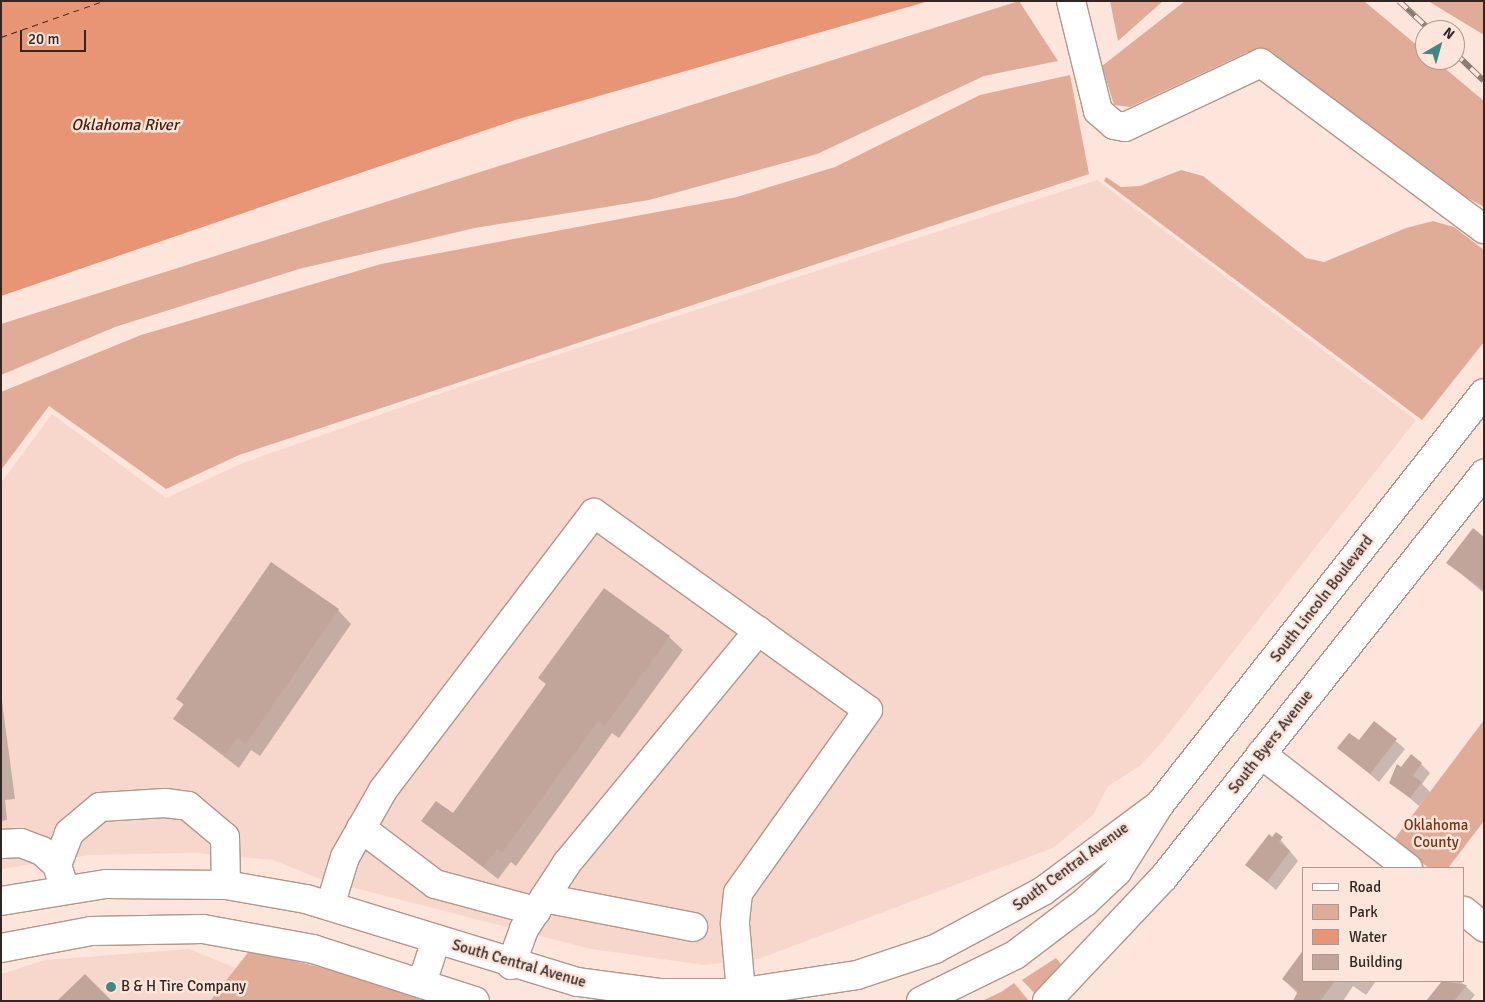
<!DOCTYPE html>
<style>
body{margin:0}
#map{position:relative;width:1485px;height:1002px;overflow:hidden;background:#fee5db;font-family:Signika,sans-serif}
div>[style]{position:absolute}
.built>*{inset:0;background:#f7d7cc}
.green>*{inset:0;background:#e0ac98}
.water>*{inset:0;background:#e79575}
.shadow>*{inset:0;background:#0003}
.ferry>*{height:1px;margin-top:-0.5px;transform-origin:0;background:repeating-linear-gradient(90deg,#4c1a03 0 6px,transparent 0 11px)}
.building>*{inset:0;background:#c2a59a}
.roads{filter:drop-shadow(1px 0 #b3968b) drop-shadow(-1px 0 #b3968b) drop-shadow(0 1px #b3968b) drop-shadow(0 -1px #b3968b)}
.minor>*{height:28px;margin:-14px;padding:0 14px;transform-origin:14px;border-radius:14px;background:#fff}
.major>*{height:28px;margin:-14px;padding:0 14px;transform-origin:14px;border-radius:14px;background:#fff}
.rail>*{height:5.5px;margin-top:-2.75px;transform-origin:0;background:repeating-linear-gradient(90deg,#fee5db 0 11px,#8c7a74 0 22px);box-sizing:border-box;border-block:1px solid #8c7a74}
.dots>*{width:14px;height:14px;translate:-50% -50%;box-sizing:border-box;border:2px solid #fee5db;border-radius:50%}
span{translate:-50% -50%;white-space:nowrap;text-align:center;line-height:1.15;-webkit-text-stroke:5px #fee5db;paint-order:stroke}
.street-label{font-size:15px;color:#312622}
.park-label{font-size:15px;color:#7b3211}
.poi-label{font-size:15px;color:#312622}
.left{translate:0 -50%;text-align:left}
.water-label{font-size:16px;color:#4c1a03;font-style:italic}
.frame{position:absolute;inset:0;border:2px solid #312622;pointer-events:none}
.legend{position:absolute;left:1302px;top:867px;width:162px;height:115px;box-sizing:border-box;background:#fee5db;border:1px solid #ac9991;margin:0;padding:6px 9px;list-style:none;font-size:15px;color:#312622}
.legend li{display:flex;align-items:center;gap:10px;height:25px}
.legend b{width:25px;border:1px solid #ac9991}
.north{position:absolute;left:1415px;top:20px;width:50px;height:50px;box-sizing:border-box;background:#fee5db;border:1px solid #ac9991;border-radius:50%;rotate:38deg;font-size:14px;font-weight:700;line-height:20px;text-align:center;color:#312622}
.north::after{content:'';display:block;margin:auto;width:18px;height:22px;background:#408885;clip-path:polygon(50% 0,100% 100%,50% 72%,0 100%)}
.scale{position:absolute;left:20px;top:30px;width:66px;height:22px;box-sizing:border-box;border:2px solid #312622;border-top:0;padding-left:6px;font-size:15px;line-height:18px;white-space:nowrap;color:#312622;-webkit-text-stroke:4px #fee5db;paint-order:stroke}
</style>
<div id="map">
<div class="built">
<div style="clip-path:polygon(1097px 180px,1416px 420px,1162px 742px,1140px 766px,1108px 786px,1094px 814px,1053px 848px,759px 959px,704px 965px,591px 949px,320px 879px,273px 860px,195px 853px,90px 855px,1px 869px,1px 483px,52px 414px,166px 498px,243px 463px,467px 384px)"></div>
<div style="clip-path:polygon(189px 949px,236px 968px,210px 1001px,1px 1001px,1px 974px,45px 960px)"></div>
</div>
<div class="green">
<div style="clip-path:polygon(1019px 1px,1058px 61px,984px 76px,817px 154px,649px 200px,475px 228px,299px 269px,115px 327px,1px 375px,1px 324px)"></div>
<div style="clip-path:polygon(1110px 1px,1163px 1px,1118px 41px)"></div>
<div style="clip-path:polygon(1185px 1px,1364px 1px,1425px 52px,1425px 60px,1435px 60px,1484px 101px,1484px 207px,1439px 182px,1272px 52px,1248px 52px,1130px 107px,1114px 105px,1102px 66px)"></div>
<div style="clip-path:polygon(1428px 1px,1484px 1px,1484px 35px)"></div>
<div style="clip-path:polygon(1070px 75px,1089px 174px,239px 455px,166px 489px,49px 406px,1px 470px,1px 392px,141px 335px,381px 264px,737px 197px,835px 167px,980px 95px)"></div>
<div style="clip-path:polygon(1181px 170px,1203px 176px,1306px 258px,1324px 262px,1406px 228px,1433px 221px,1454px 227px,1484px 250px,1484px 342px,1422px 420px,1104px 181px,1106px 177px,1121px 187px,1140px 186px)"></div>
<div style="clip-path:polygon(1484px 720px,1484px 821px,1448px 868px,1429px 868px,1393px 841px)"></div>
<div style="clip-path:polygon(250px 950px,348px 974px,424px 1001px,210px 1001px)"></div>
<div style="clip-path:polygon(1056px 958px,1064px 968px,1036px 995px,1022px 980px)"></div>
<div style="clip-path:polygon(1014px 983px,1029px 1001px,982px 1001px,1001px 992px)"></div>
</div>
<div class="water">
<div style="clip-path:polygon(1px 1px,929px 1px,515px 120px,1px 296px)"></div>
</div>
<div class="shadow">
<div style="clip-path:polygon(1484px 539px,1484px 593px,1448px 563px)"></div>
<div style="clip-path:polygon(338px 610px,351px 624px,260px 756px,251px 750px,239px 768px,175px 719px,184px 705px,178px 699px)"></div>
<div style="clip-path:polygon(669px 637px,683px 650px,619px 738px,612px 733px,516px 866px,511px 862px,498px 879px,423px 821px,453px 814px,547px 685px,540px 678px)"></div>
<div style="clip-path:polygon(1px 694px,15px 799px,5px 800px,7px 820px,1px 821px)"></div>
<div style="clip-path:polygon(1375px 723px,1405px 749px,1379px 782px,1339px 748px,1360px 742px)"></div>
<div style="clip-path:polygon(1421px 764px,1430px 773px,1422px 784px,1430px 792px,1419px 806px,1391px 782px,1401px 769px)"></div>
<div style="clip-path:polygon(1276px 834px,1298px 861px,1276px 890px,1247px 865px)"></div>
<div style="clip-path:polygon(1283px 979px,1304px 981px,1376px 981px,1366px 995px,1353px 986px,1343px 1001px,1294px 1001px,1298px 994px)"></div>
<div style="clip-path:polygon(1444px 981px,1460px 981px,1475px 995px,1470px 1001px,1427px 1001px)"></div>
</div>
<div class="ferry">
<div style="left:1px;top:37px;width:108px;rotate:-19.4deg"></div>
</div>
<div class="building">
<div style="clip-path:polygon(1473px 528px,1484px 537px,1484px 590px,1446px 563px)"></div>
<div style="clip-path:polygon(271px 562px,339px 609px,246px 744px,237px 738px,225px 755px,173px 719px,184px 704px,176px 699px)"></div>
<div style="clip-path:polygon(604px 588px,670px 636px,605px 726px,598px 721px,502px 853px,497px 849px,484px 867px,421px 821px,436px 801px,453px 813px,546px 684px,538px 678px)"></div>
<div style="clip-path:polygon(1374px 721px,1397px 739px,1370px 774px,1337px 748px,1349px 733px,1359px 740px)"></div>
<div style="clip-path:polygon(1411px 754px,1422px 763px,1413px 776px,1422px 782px,1410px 798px,1389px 783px,1397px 764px,1401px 767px)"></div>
<div style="clip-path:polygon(1276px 832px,1283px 837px,1279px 842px,1290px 851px,1267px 882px,1245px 865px,1269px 834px,1272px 837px)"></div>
<div style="clip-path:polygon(1304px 949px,1304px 981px,1335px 981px,1320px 1001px,1293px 1001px,1298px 991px,1282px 979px)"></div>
<div style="clip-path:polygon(85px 974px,112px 1001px,57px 1001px)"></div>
<div style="clip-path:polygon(1442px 981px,1467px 985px,1454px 1001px,1426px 1001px)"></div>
</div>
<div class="roads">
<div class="minor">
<div style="left:1071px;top:1px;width:113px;rotate:76.2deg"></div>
<div style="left:1098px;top:111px;width:21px;rotate:41deg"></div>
<div style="left:1114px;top:125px;width:11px;rotate:10deg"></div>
<div style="left:1125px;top:127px;width:150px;rotate:-25.2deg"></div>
<div style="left:1261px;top:63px;width:278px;rotate:36.7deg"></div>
<div style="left:1261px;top:754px;width:186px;rotate:37.8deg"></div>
<div style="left:361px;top:828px;width:93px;rotate:37.1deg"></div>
<div style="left:435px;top:884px;width:105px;rotate:15deg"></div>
<div style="left:1px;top:844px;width:20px;rotate:-3deg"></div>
<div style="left:21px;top:843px;width:22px;rotate:21deg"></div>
<div style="left:42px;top:851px;width:21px;rotate:43deg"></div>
<div style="left:57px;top:865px;width:16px;rotate:72deg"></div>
<div style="left:57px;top:865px;width:34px;rotate:-69deg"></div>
<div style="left:69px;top:833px;width:40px;rotate:-40deg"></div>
<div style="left:100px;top:807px;width:65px;rotate:-3.5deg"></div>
<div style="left:165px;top:803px;width:23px;rotate:7deg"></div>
<div style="left:188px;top:806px;width:48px;rotate:40deg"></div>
<div style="left:225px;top:837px;width:48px;rotate:88.8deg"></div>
<div style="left:544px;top:898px;width:152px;rotate:11deg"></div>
<div style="left:330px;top:906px;width:51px;rotate:-73deg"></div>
<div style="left:345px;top:857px;width:77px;rotate:-60.4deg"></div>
<div style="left:383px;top:790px;width:348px;rotate:-52.7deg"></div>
<div style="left:594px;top:513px;width:337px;rotate:35.7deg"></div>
<div style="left:868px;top:710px;width:224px;rotate:125.4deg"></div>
<div style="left:738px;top:893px;width:31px;rotate:96deg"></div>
<div style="left:735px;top:924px;width:69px;rotate:85deg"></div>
<div style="left:1464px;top:911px;width:26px;rotate:39deg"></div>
<div style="left:511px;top:965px;width:38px;rotate:-70deg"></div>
<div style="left:524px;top:929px;width:79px;rotate:-56.9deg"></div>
<div style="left:567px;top:863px;width:301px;rotate:-50.5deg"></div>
<div style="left:422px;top:983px;width:45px;rotate:-72deg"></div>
<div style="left:1047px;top:1001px;width:170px;rotate:-46.7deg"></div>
<div style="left:1164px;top:877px;width:515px;rotate:-51.55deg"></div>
</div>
<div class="major">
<div style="left:1px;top:901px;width:106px;rotate:-9.2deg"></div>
<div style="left:106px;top:884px;width:120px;rotate:0.5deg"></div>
<div style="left:226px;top:885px;width:81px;rotate:9.9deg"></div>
<div style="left:306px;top:899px;width:284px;rotate:17deg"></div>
<div style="left:578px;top:982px;width:82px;rotate:7.7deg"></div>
<div style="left:659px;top:993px;width:78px"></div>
<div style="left:737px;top:993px;width:121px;rotate:-8.5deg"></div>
<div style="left:857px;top:975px;width:82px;rotate:-18.4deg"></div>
<div style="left:935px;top:949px;width:123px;rotate:-28.2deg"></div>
<div style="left:1043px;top:891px;width:146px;rotate:-36.6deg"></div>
<div style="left:1px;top:948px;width:92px;rotate:-10.7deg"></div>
<div style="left:91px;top:931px;width:112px;rotate:-1deg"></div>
<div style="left:203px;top:929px;width:112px;rotate:10.3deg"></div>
<div style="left:313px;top:949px;width:170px;rotate:17.8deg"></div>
<div style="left:921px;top:1001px;width:105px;rotate:-26.1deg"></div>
<div style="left:1015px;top:955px;width:88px;rotate:-37.1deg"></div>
<div style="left:1085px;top:902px;width:44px;rotate:-43.2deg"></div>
<div style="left:1117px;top:872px;width:80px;rotate:-57.7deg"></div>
<div style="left:1160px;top:804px;width:523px;rotate:-51.75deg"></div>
</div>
</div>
<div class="rail">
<div style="left:1399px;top:1px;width:42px;rotate:43.1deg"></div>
<div style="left:1455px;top:53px;width:40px;rotate:44deg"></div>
</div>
<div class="dots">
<div style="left:111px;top:987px;background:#408885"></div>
</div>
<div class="street-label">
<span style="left:1322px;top:599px;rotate:-52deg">South Lincoln Boulevard</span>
<span style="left:1271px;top:742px;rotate:-52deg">South Byers Avenue</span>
<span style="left:1071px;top:867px;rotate:-36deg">South Central Avenue</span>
<span style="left:519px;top:964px;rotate:16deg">South Central Avenue</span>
</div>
<div class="park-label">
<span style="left:1436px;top:834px">Oklahoma<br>County</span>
</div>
<div class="poi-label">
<span class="left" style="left:121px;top:987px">B &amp; H Tire Company</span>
</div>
<div class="water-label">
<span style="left:125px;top:125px">Oklahoma River</span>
</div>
<div class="frame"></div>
<ul class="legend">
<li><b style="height:6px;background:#fff"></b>Road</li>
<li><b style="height:14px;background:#e0ac98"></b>Park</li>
<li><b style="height:14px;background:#e79575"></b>Water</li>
<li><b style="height:14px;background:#c2a59a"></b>Building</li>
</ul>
<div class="north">N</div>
<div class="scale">20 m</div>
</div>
